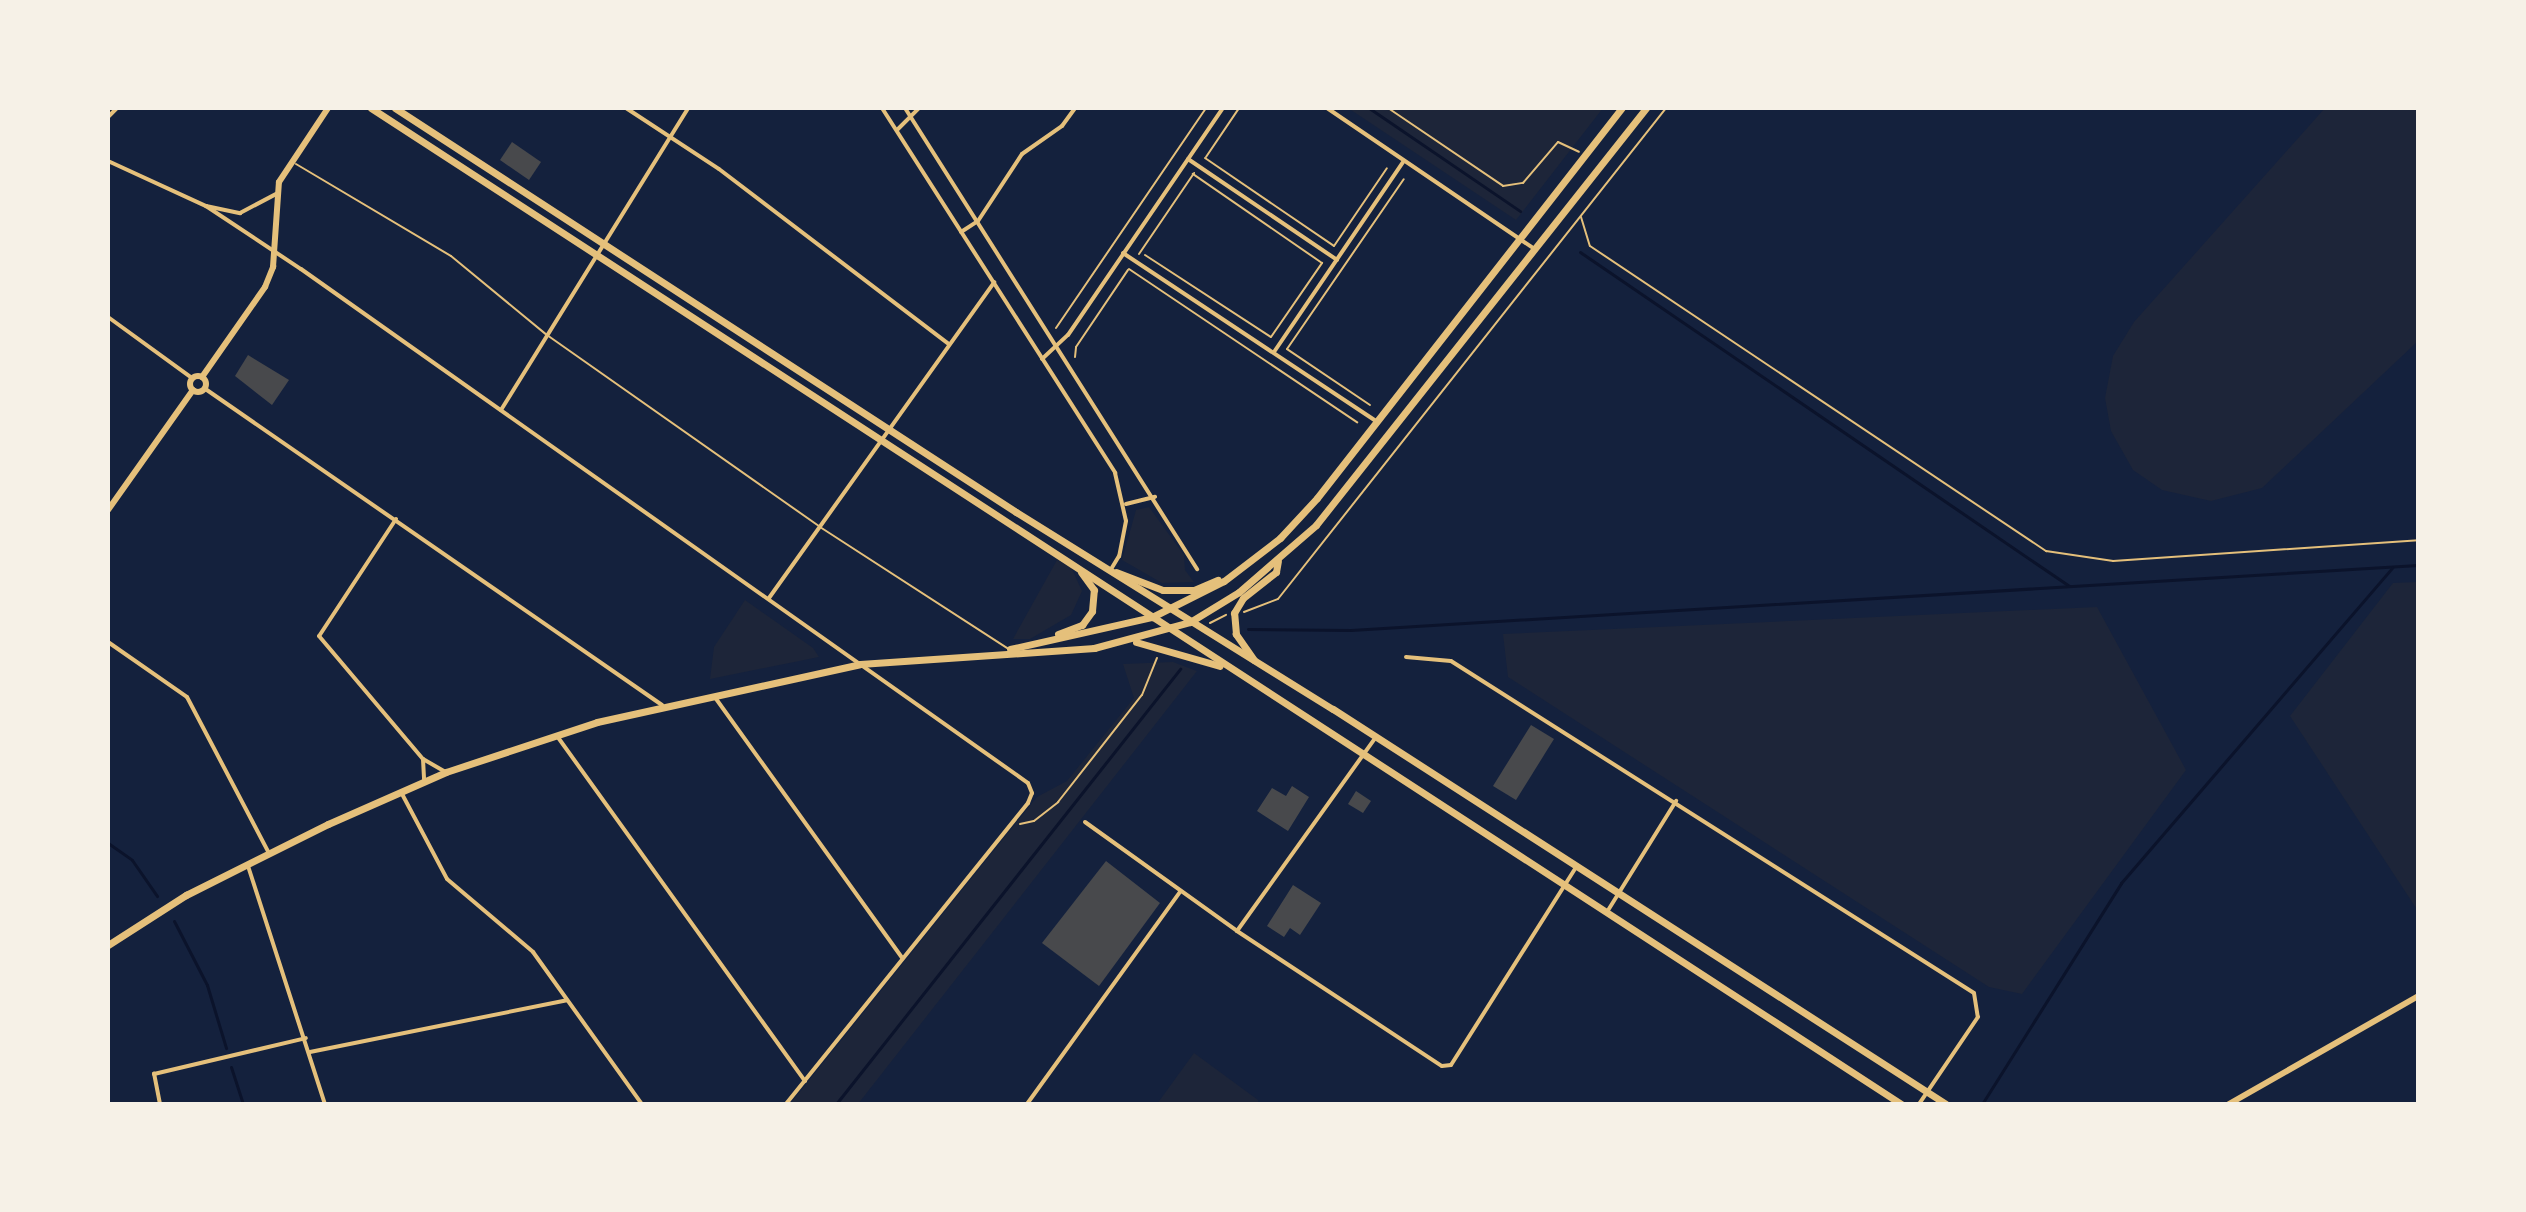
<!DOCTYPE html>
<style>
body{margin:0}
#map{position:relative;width:2526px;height:1212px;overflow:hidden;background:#14213d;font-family:Jost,sans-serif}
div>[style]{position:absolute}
.green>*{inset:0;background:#1d2539}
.stream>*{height:3px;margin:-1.5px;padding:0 1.5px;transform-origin:1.5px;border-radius:1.5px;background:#0b132b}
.building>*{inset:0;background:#48494c}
.path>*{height:2px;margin:-1px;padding:0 1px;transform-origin:1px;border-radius:1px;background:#e5c07b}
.service>*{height:2px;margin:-1px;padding:0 1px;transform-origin:1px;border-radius:1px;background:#e5c07b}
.minor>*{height:4px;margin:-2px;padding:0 2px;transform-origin:2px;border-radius:2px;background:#e5c07b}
.tertiary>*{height:6px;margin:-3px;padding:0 3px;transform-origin:3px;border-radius:3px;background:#e5c07b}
.secondary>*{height:6px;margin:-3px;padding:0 3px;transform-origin:3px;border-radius:3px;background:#e5c07b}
.secondary>.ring{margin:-3px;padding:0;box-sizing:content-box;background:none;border:6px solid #e5c07b;border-radius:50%}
.primary>*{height:7px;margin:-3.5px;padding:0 3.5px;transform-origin:3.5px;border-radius:3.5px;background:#e5c07b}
span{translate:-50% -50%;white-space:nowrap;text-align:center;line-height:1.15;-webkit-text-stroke:6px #f6f1e7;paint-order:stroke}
.frame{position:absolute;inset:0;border:110px solid #f6f1e7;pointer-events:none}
</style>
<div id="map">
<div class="green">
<div style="clip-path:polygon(1348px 108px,1603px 108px,1516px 220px)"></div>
<div style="clip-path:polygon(2325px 108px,2418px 108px,2418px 341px,2262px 488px,2211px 501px,2162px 490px,2133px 470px,2111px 431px,2105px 398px,2113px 356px,2134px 322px)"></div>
<div style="clip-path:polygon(1149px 507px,1184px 555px,1185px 570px,1194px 582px,1162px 583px,1122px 560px,1136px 510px)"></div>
<div style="clip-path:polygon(1057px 560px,1071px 567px,1082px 591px,1071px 615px,1030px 639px,1013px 639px)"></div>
<div style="clip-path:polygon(2418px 582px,2418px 911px,2290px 716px,2393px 583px)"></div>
<div style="clip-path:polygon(745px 600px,813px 648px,819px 657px,710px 679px,714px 647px)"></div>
<div style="clip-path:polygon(2097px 607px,2186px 770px,2022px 994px,1989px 987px,1508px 677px,1503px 634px)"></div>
<div style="clip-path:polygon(1173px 662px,1197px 671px,858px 1104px,790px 1104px,1037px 797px,1067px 781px,1134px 698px,1123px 664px)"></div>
<div style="clip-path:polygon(1194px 1053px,1258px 1100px,1258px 1104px,1157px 1104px)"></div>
</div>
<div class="stream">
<div style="left:1369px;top:108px;width:183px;rotate:34.3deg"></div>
<div style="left:1580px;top:252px;width:592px;rotate:34.33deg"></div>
<div style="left:1248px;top:629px;width:103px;rotate:0.6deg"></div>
<div style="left:1351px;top:630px;width:1069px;rotate:-3.49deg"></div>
<div style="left:108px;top:843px;width:29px;rotate:35deg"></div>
<div style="left:132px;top:860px;width:44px;rotate:55.2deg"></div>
<div style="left:174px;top:921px;width:72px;rotate:62.7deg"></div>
<div style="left:207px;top:985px;width:66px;rotate:73.2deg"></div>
<div style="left:231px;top:1067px;width:39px;rotate:72deg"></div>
<div style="left:836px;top:1104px;width:555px;rotate:-51.66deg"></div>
<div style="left:1982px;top:1104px;width:261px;rotate:-57.8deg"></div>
<div style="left:2121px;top:883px;width:416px;rotate:-49.3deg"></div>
</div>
<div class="building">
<div style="clip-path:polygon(512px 142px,541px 162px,529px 180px,500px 160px)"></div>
<div style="clip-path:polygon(248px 355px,289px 380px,272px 405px,235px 376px)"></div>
<div style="clip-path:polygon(1531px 725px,1554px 739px,1516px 800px,1493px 786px)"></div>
<div style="clip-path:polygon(1292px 786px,1309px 797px,1288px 831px,1257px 811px,1272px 788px,1286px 796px)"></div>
<div style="clip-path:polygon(1356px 791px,1371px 801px,1363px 813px,1348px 804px)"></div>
<div style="clip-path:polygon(1106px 861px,1160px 903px,1099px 986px,1042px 943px)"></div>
<div style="clip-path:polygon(1293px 885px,1321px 903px,1300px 935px,1290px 928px,1284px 937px,1267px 926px)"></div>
</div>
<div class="path">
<div style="left:1388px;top:108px;width:139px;rotate:34.1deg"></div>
<div style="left:1503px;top:186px;width:20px;rotate:-9deg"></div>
<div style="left:1523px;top:183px;width:54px;rotate:-49.5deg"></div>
<div style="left:1558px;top:142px;width:23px;rotate:25deg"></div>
<div style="left:1206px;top:157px;width:59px;rotate:-56deg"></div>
<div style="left:1205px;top:158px;width:156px;rotate:34.3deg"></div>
<div style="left:1334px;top:246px;width:94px;rotate:-55.8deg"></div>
<div style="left:1581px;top:217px;width:30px;rotate:73deg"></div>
<div style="left:1590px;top:246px;width:549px;rotate:33.78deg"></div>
<div style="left:2046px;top:551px;width:68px;rotate:8.5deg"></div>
<div style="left:2113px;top:561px;width:306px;rotate:-3.9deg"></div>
<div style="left:1139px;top:254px;width:98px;rotate:-55.8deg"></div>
<div style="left:1145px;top:255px;width:150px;rotate:33.1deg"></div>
<div style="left:1271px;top:337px;width:90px;rotate:-55.4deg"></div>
<div style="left:1322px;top:263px;width:157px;rotate:-145.4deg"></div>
<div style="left:1129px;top:269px;width:275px;rotate:33.9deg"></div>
<div style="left:1056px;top:328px;width:266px;rotate:-55.7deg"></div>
<div style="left:1075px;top:357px;width:10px;rotate:-84deg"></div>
<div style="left:1076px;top:347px;width:93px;rotate:-56deg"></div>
<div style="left:1370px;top:405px;width:100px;rotate:-146deg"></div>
<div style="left:1287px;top:349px;width:206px;rotate:-55.5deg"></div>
<div style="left:1244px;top:612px;width:36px;rotate:-21deg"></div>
<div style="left:1278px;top:599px;width:626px;rotate:-51.68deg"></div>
<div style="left:1210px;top:623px;width:18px;rotate:-27deg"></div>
<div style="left:1020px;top:824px;width:14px;rotate:-12deg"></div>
<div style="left:1034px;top:821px;width:31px;rotate:-38deg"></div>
<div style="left:1058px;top:802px;width:136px;rotate:-51.9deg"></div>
<div style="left:1142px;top:695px;width:40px;rotate:-68deg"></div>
</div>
<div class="service">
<div style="left:296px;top:164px;width:180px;rotate:30.7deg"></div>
<div style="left:451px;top:256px;width:124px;rotate:39.5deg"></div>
<div style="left:547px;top:335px;width:334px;rotate:35.1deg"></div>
<div style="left:820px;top:527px;width:223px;rotate:32.9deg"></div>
</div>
<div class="minor">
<div style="left:626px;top:108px;width:111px;rotate:33.3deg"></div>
<div style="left:719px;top:169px;width:289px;rotate:37.3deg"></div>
<div style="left:882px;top:108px;width:433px;rotate:57.4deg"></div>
<div style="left:1115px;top:473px;width:49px;rotate:77.1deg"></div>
<div style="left:1126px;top:521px;width:36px;rotate:101deg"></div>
<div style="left:1119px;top:556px;width:17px;rotate:121deg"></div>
<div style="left:905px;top:108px;width:546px;rotate:57.65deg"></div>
<div style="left:1327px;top:108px;width:249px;rotate:34.2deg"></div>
<div style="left:108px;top:117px;width:13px;rotate:-45deg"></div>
<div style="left:897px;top:130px;width:31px;rotate:-45deg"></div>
<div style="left:1188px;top:159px;width:180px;rotate:34.1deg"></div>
<div style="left:108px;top:161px;width:108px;rotate:24.7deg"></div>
<div style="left:206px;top:206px;width:114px;rotate:33.6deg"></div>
<div style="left:301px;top:269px;width:890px;rotate:35.26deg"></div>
<div style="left:1028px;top:783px;width:11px;rotate:68deg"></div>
<div style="left:1032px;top:793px;width:11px;rotate:112deg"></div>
<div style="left:1028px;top:803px;width:386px;rotate:128.8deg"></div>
<div style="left:206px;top:206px;width:35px;rotate:12deg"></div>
<div style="left:240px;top:213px;width:41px;rotate:-27.8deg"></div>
<div style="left:961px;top:232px;width:20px;rotate:-33deg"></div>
<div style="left:978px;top:221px;width:80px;rotate:-56.7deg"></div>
<div style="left:1022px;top:154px;width:49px;rotate:-35deg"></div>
<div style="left:1062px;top:126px;width:22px;rotate:-54deg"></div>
<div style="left:1123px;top:253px;width:305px;rotate:33.6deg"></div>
<div style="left:108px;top:317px;width:104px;rotate:36deg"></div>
<div style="left:1274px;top:352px;width:231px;rotate:-55.8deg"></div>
<div style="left:1042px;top:359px;width:35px;rotate:-43deg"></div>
<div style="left:1068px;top:335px;width:275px;rotate:-55.7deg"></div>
<div style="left:204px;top:388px;width:557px;rotate:34.69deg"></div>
<div style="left:501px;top:410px;width:355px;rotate:-58.2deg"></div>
<div style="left:1126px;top:504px;width:30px;rotate:-14deg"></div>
<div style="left:396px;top:519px;width:140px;rotate:123.3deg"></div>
<div style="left:319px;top:636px;width:161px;rotate:49.8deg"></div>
<div style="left:423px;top:759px;width:24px;rotate:30deg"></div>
<div style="left:769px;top:598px;width:388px;rotate:-54.5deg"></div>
<div style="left:108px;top:642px;width:96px;rotate:34.8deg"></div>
<div style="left:187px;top:697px;width:176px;rotate:62.3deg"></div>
<div style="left:1406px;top:657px;width:45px;rotate:5.1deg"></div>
<div style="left:1451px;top:661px;width:619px;rotate:32.41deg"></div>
<div style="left:1974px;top:993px;width:24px;rotate:81deg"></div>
<div style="left:1978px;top:1017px;width:105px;rotate:124.1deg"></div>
<div style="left:714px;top:696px;width:322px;rotate:54.3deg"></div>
<div style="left:557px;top:736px;width:425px;rotate:54.3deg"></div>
<div style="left:423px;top:759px;width:22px;rotate:87deg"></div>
<div style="left:401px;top:792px;width:98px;rotate:62.1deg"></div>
<div style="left:447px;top:879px;width:113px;rotate:40.3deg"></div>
<div style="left:533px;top:952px;width:187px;rotate:54.4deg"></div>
<div style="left:1085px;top:822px;width:187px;rotate:35.6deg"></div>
<div style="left:1237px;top:931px;width:245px;rotate:33.4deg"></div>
<div style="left:1442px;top:1066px;width:9px;rotate:-6deg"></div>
<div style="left:1451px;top:1065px;width:236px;rotate:-57.7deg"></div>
<div style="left:248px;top:866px;width:250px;rotate:72.1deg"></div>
<div style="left:1607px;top:912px;width:131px;rotate:-58.1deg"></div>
<div style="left:1237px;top:931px;width:237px;rotate:-54.4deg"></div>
<div style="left:310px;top:1052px;width:262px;rotate:-11.4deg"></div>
<div style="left:160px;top:1104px;width:31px;rotate:-101deg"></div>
<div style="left:154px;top:1074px;width:156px;rotate:-13.3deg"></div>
<div style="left:1027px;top:1104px;width:261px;rotate:-54.2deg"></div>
</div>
<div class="tertiary">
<div style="left:2229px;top:1104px;width:218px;rotate:-29.7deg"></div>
</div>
<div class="secondary">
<div class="ring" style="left:190px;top:376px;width:10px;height:10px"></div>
<div style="left:202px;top:377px;width:110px;rotate:-55deg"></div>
<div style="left:265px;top:287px;width:22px;rotate:-68deg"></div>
<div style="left:273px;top:267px;width:85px;rotate:-86deg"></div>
<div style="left:279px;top:182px;width:89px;rotate:-56.5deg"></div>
<div style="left:108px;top:510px;width:147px;rotate:-54.7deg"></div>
</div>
<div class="primary">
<div style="left:371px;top:108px;width:1826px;rotate:33.06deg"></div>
<div style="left:395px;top:108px;width:741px;rotate:33.05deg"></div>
<div style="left:1016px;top:512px;width:373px;rotate:31.9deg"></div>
<div style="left:1333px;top:709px;width:729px;rotate:32.8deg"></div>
<div style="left:1116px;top:572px;width:50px;rotate:21deg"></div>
<div style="left:1163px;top:590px;width:31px"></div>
<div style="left:1194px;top:590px;width:26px;rotate:-23deg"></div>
<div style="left:1058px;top:634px;width:26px;rotate:-21deg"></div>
<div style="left:1082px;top:625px;width:17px;rotate:-54deg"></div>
<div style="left:1092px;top:611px;width:21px;rotate:-85deg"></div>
<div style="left:1094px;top:590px;width:22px;rotate:-126deg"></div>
<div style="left:1136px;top:642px;width:87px;rotate:15.9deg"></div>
<div style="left:1010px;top:649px;width:146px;rotate:-12.7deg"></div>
<div style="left:1152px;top:617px;width:80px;rotate:-26.6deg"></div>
<div style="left:1224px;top:581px;width:71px;rotate:-37.5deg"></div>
<div style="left:1280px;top:538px;width:54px;rotate:-47.2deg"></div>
<div style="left:1317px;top:498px;width:495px;rotate:-52deg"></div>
<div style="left:1254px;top:660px;width:32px;rotate:-125deg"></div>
<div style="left:1236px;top:634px;width:21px;rotate:-95deg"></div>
<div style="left:1234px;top:613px;width:17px;rotate:-59deg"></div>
<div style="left:1243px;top:598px;width:42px;rotate:-38.2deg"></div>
<div style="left:1276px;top:572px;width:11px;rotate:-80deg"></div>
<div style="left:108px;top:945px;width:93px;rotate:-32.7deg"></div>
<div style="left:186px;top:895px;width:159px;rotate:-26.6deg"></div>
<div style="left:328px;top:824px;width:129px;rotate:-23.8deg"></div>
<div style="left:446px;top:772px;width:159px;rotate:-18.3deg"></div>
<div style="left:597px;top:722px;width:269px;rotate:-12.4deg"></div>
<div style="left:860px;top:664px;width:235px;rotate:-3.9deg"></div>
<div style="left:1094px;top:648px;width:99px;rotate:-15.2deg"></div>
<div style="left:1190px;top:622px;width:57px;rotate:-31.5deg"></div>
<div style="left:1239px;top:592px;width:102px;rotate:-41deg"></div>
<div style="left:1316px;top:525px;width:532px;rotate:-51.64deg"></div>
</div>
<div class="frame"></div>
</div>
